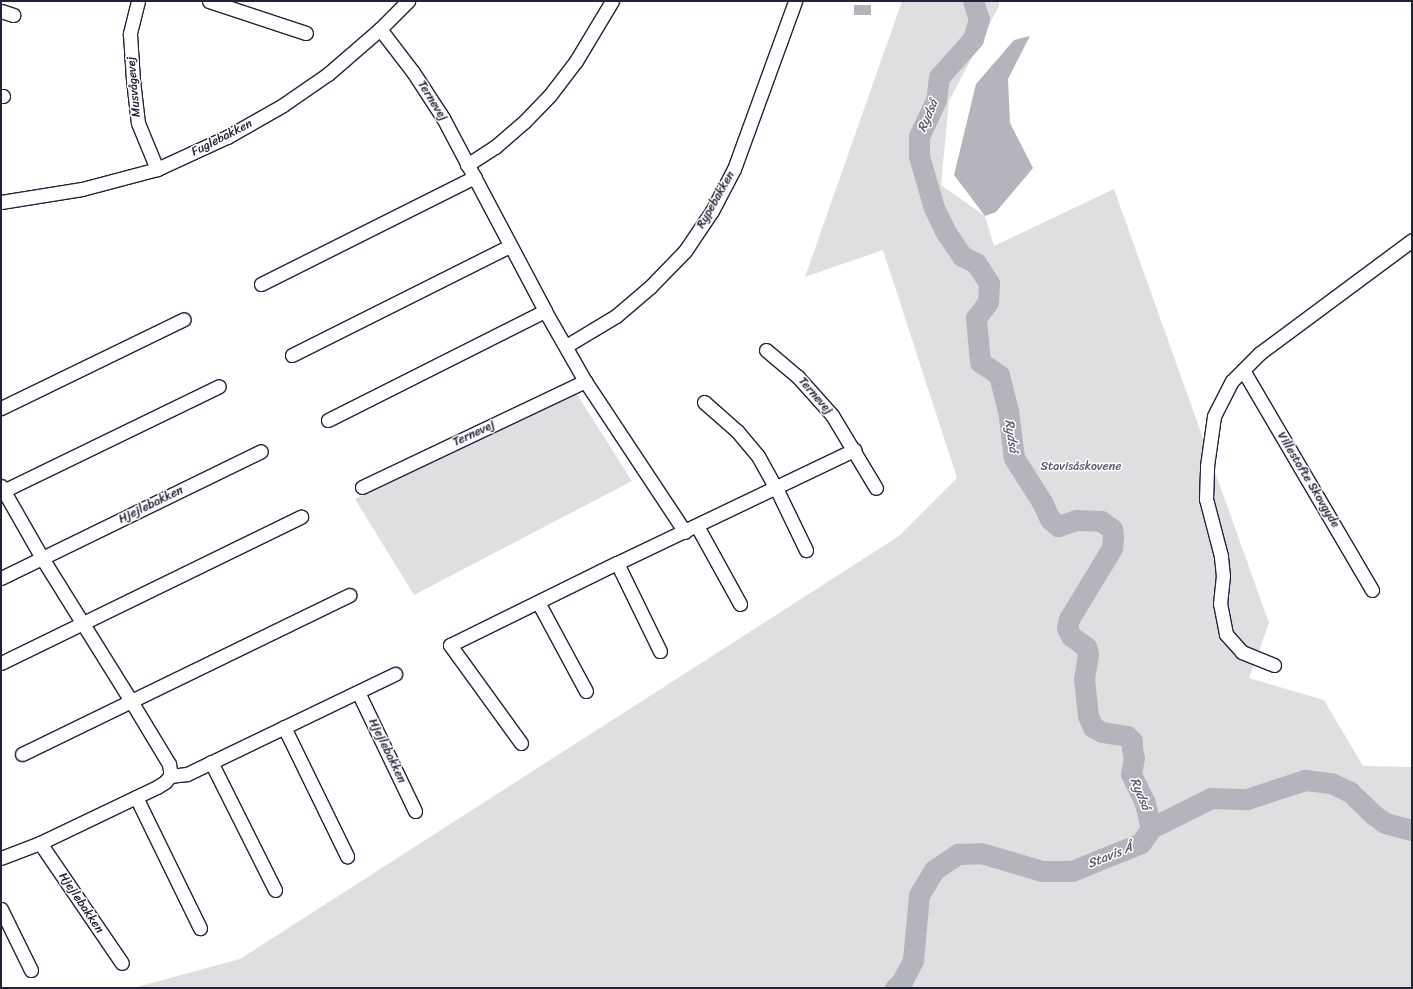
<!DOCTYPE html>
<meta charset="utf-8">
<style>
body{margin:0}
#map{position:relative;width:1413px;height:989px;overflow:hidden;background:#fff;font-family:Sriracha,sans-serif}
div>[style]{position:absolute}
.green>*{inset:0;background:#dfdfe2}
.water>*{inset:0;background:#b4b4bc}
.river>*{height:21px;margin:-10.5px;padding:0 10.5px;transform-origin:10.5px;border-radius:10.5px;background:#b4b4bc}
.roads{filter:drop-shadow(1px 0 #22223b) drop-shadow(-1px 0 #22223b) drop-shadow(0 1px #22223b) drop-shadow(0 -1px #22223b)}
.minor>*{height:13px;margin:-6.5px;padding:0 6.5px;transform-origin:6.5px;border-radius:6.5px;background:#fff}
span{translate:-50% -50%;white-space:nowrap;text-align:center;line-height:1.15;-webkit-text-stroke:3px #fff;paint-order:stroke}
.street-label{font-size:12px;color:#22223b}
.park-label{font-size:12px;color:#5b5b6d}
.water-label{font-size:13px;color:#5c5c6f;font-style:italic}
.frame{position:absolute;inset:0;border:2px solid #22223b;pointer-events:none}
</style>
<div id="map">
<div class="green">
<div style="clip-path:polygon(902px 1px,999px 1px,999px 6px,949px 101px,941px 185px,985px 216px,994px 246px,1114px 189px,1269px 623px,1249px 678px,1324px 700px,1363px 766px,1412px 767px,1412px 988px,121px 988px,133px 988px,240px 959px,899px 536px,957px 478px,883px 250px,805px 277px)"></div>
<div style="clip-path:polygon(576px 393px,632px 481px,414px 595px,355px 499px)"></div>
</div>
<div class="water">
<div style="clip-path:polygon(854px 5px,871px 5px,871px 15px,854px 15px)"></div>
<div style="clip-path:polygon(1030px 36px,1008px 79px,1010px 123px,1033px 168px,996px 212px,985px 216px,954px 175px,976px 84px,1014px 40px)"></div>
</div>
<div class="river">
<div style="left:973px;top:1px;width:19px;rotate:72deg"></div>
<div style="left:979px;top:19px;width:21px;rotate:107deg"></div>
<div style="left:973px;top:39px;width:51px;rotate:131.8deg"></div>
<div style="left:939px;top:77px;width:23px;rotate:97deg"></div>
<div style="left:936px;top:100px;width:40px;rotate:115deg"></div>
<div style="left:919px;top:136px;width:20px;rotate:90deg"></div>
<div style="left:919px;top:156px;width:54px;rotate:73.9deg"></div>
<div style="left:934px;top:208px;width:25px;rotate:64deg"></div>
<div style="left:945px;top:231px;width:30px;rotate:56deg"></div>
<div style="left:962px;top:256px;width:16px;rotate:27deg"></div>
<div style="left:976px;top:263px;width:24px;rotate:57deg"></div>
<div style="left:989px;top:283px;width:19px;rotate:93deg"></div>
<div style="left:988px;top:302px;width:20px;rotate:127deg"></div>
<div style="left:976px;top:318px;width:44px;rotate:84.8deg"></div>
<div style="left:980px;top:362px;width:23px;rotate:34deg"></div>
<div style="left:999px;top:375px;width:36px;rotate:76deg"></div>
<div style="left:1008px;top:410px;width:48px;rotate:82.9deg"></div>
<div style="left:1014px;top:458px;width:52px;rotate:57.5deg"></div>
<div style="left:1042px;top:502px;width:19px;rotate:65deg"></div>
<div style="left:1050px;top:519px;width:11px;rotate:41deg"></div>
<div style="left:1058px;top:526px;width:19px;rotate:-18deg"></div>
<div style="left:1076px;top:520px;width:25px;rotate:2deg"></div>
<div style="left:1101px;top:521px;width:14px;rotate:36deg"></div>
<div style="left:1112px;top:529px;width:8px;rotate:83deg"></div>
<div style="left:1113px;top:537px;width:11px;rotate:95deg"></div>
<div style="left:1112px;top:548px;width:83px;rotate:121.2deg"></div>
<div style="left:1069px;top:619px;width:9px;rotate:103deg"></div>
<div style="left:1067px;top:628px;width:9px;rotate:63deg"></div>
<div style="left:1071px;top:636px;width:19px;rotate:36deg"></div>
<div style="left:1086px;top:647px;width:7px;rotate:74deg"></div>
<div style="left:1088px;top:654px;width:24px;rotate:99deg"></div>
<div style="left:1084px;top:678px;width:38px;rotate:84deg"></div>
<div style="left:1088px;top:716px;width:12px;rotate:66deg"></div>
<div style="left:1093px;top:727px;width:10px;rotate:29deg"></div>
<div style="left:1102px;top:732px;width:25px;rotate:9deg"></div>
<div style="left:1127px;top:736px;width:7px;rotate:45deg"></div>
<div style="left:1132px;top:741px;width:7px;rotate:90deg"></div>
<div style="left:1132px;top:748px;width:10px;rotate:79deg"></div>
<div style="left:1134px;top:758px;width:16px;rotate:101deg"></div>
<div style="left:1131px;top:774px;width:32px;rotate:64deg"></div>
<div style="left:1145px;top:803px;width:26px;rotate:77deg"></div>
<div style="left:895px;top:988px;width:8px;rotate:-40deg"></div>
<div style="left:901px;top:983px;width:26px;rotate:-62deg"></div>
<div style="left:913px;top:960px;width:65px;rotate:-84.7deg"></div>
<div style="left:919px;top:895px;width:29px;rotate:-59deg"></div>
<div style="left:934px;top:870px;width:29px;rotate:-34deg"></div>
<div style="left:958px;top:854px;width:23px;rotate:-2deg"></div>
<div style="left:981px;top:853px;width:64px;rotate:16.4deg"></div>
<div style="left:1042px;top:871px;width:30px"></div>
<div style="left:1072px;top:871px;width:74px;rotate:-22.1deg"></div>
<div style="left:1141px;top:843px;width:18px;rotate:-56deg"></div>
<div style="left:1151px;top:828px;width:67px;rotate:-26.6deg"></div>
<div style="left:1211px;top:798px;width:36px;rotate:2deg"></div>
<div style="left:1247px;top:799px;width:61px;rotate:-18.1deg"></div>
<div style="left:1305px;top:780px;width:26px;rotate:7deg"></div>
<div style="left:1331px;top:783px;width:21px;rotate:25deg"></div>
<div style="left:1350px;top:792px;width:33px;rotate:44deg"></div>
<div style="left:1374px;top:815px;width:14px;rotate:36deg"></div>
<div style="left:1385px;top:823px;width:28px;rotate:15deg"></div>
</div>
<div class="roads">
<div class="minor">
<div style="left:138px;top:1px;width:34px;rotate:104deg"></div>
<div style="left:130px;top:34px;width:46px;rotate:86.3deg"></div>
<div style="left:133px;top:80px;width:43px;rotate:83.4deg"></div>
<div style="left:138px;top:123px;width:50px;rotate:67.6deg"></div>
<div style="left:209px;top:1px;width:102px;rotate:18.3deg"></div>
<div style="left:1px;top:11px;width:13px;rotate:18deg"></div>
<div style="left:380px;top:29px;width:54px;rotate:52.5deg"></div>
<div style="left:413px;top:72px;width:55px;rotate:56.9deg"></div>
<div style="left:443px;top:118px;width:218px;rotate:62.1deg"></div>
<div style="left:545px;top:311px;width:81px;rotate:60.3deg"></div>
<div style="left:585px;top:381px;width:181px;rotate:56.5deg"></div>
<div style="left:1px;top:96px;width:2px"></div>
<div style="left:467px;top:165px;width:33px;rotate:-33deg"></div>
<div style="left:495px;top:147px;width:38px;rotate:-41deg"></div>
<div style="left:524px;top:122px;width:37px;rotate:-46deg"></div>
<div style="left:550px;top:95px;width:43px;rotate:-52.6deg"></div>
<div style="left:576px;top:61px;width:70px;rotate:-59deg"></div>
<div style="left:1px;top:202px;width:82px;rotate:-9.1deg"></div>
<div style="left:82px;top:189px;width:78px;rotate:-14.9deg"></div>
<div style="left:157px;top:169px;width:77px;rotate:-24.6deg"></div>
<div style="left:227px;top:137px;width:64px;rotate:-29.7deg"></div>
<div style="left:283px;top:105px;width:55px;rotate:-34.6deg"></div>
<div style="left:328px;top:74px;width:69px;rotate:-40.9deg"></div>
<div style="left:380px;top:29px;width:40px;rotate:-45deg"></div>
<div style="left:261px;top:284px;width:239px;rotate:-26.6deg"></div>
<div style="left:566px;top:346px;width:58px;rotate:-31deg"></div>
<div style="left:616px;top:316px;width:45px;rotate:-40.5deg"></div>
<div style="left:650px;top:287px;width:50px;rotate:-45.8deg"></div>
<div style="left:685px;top:251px;width:48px;rotate:-56deg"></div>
<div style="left:712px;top:211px;width:47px;rotate:-62.4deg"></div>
<div style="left:734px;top:169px;width:179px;rotate:-70deg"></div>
<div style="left:766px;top:350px;width:42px;rotate:40.2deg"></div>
<div style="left:798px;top:377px;width:51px;rotate:48.2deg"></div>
<div style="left:832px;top:415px;width:85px;rotate:58.9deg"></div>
<div style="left:292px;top:355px;width:244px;rotate:-26.6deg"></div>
<div style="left:1243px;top:370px;width:255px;rotate:59.6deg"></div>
<div style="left:704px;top:402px;width:44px;rotate:41.3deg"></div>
<div style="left:737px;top:431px;width:33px;rotate:50deg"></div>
<div style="left:758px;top:456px;width:37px;rotate:61deg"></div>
<div style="left:776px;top:488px;width:69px;rotate:64.2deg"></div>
<div style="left:1px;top:408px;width:203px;rotate:-25.9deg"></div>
<div style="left:328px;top:420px;width:243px;rotate:-26.7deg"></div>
<div style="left:1px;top:486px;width:83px;rotate:60.3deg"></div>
<div style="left:42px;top:558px;width:168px;rotate:58.1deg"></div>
<div style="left:131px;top:701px;width:74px;rotate:58.9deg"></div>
<div style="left:169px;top:764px;width:6px;rotate:81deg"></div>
<div style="left:170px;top:770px;width:6px;rotate:90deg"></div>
<div style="left:170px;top:776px;width:8px;rotate:130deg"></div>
<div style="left:165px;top:782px;width:9px;rotate:148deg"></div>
<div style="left:157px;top:787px;width:130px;rotate:154.4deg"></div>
<div style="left:40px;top:843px;width:42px;rotate:159deg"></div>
<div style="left:362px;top:487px;width:247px;rotate:-25.4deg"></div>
<div style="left:1px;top:492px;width:242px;rotate:-25.9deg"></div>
<div style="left:697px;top:526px;width:89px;rotate:61.1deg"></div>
<div style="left:617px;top:563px;width:98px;rotate:64deg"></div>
<div style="left:1px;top:578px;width:289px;rotate:-26deg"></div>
<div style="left:538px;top:602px;width:101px;rotate:61.7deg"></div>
<div style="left:1px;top:663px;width:334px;rotate:-26deg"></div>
<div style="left:1274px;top:665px;width:35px;rotate:-158deg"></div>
<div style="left:1242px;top:652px;width:24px;rotate:-132deg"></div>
<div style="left:1226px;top:634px;width:31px;rotate:-101deg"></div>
<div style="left:1220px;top:604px;width:28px;rotate:-84deg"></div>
<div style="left:1223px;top:576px;width:20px;rotate:-96deg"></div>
<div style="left:1221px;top:556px;width:59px;rotate:-104.7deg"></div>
<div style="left:1206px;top:499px;width:33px;rotate:-88deg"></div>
<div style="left:1207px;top:466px;width:50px;rotate:-82deg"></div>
<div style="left:1214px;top:416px;width:39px;rotate:-63deg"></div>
<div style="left:1232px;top:381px;width:40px;rotate:-45deg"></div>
<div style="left:1260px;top:353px;width:189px;rotate:-36.6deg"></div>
<div style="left:358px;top:692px;width:132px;rotate:64.4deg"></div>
<div style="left:284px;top:727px;width:144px;rotate:64deg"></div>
<div style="left:521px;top:743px;width:121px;rotate:-125.9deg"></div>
<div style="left:450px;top:645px;width:186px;rotate:-26.2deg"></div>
<div style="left:617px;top:563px;width:263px;rotate:-25.5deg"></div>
<div style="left:22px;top:754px;width:364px;rotate:-25.9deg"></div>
<div style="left:211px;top:762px;width:143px;rotate:63.4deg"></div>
<div style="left:170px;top:776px;width:17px;rotate:-7deg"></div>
<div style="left:187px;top:774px;width:231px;rotate:-25.7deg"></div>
<div style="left:136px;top:797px;width:146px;rotate:64deg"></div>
<div style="left:40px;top:843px;width:145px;rotate:55.7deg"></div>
<div style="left:1px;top:909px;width:68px;rotate:63.8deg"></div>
</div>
</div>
<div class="street-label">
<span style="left:134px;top:87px;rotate:-95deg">Musvågevej</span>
<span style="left:432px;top:101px;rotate:58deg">Ternevej</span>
<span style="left:222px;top:138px;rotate:-27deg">Fuglebakken</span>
<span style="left:716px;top:200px;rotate:-60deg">Rypebakken</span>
<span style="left:815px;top:396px;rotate:49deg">Ternevej</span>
<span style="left:474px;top:434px;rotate:-25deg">Ternevej</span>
<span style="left:1308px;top:480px;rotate:59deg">Villestofte Skovgyde</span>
<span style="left:151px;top:505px;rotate:-26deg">Hjejlebakken</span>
<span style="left:387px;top:751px;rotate:64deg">Hjejlebakken</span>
<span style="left:81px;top:903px;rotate:56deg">Hjejlebakken</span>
</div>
<div class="park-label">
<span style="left:1081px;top:467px">Stavisåskovene</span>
</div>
<div class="water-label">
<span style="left:928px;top:116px;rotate:-67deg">Rydså</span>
<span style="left:1011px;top:436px;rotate:82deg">Rydså</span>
<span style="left:1140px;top:794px;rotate:68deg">Rydså</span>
<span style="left:1110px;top:856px;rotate:-22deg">Stavis Å</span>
</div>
<div class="frame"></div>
</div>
